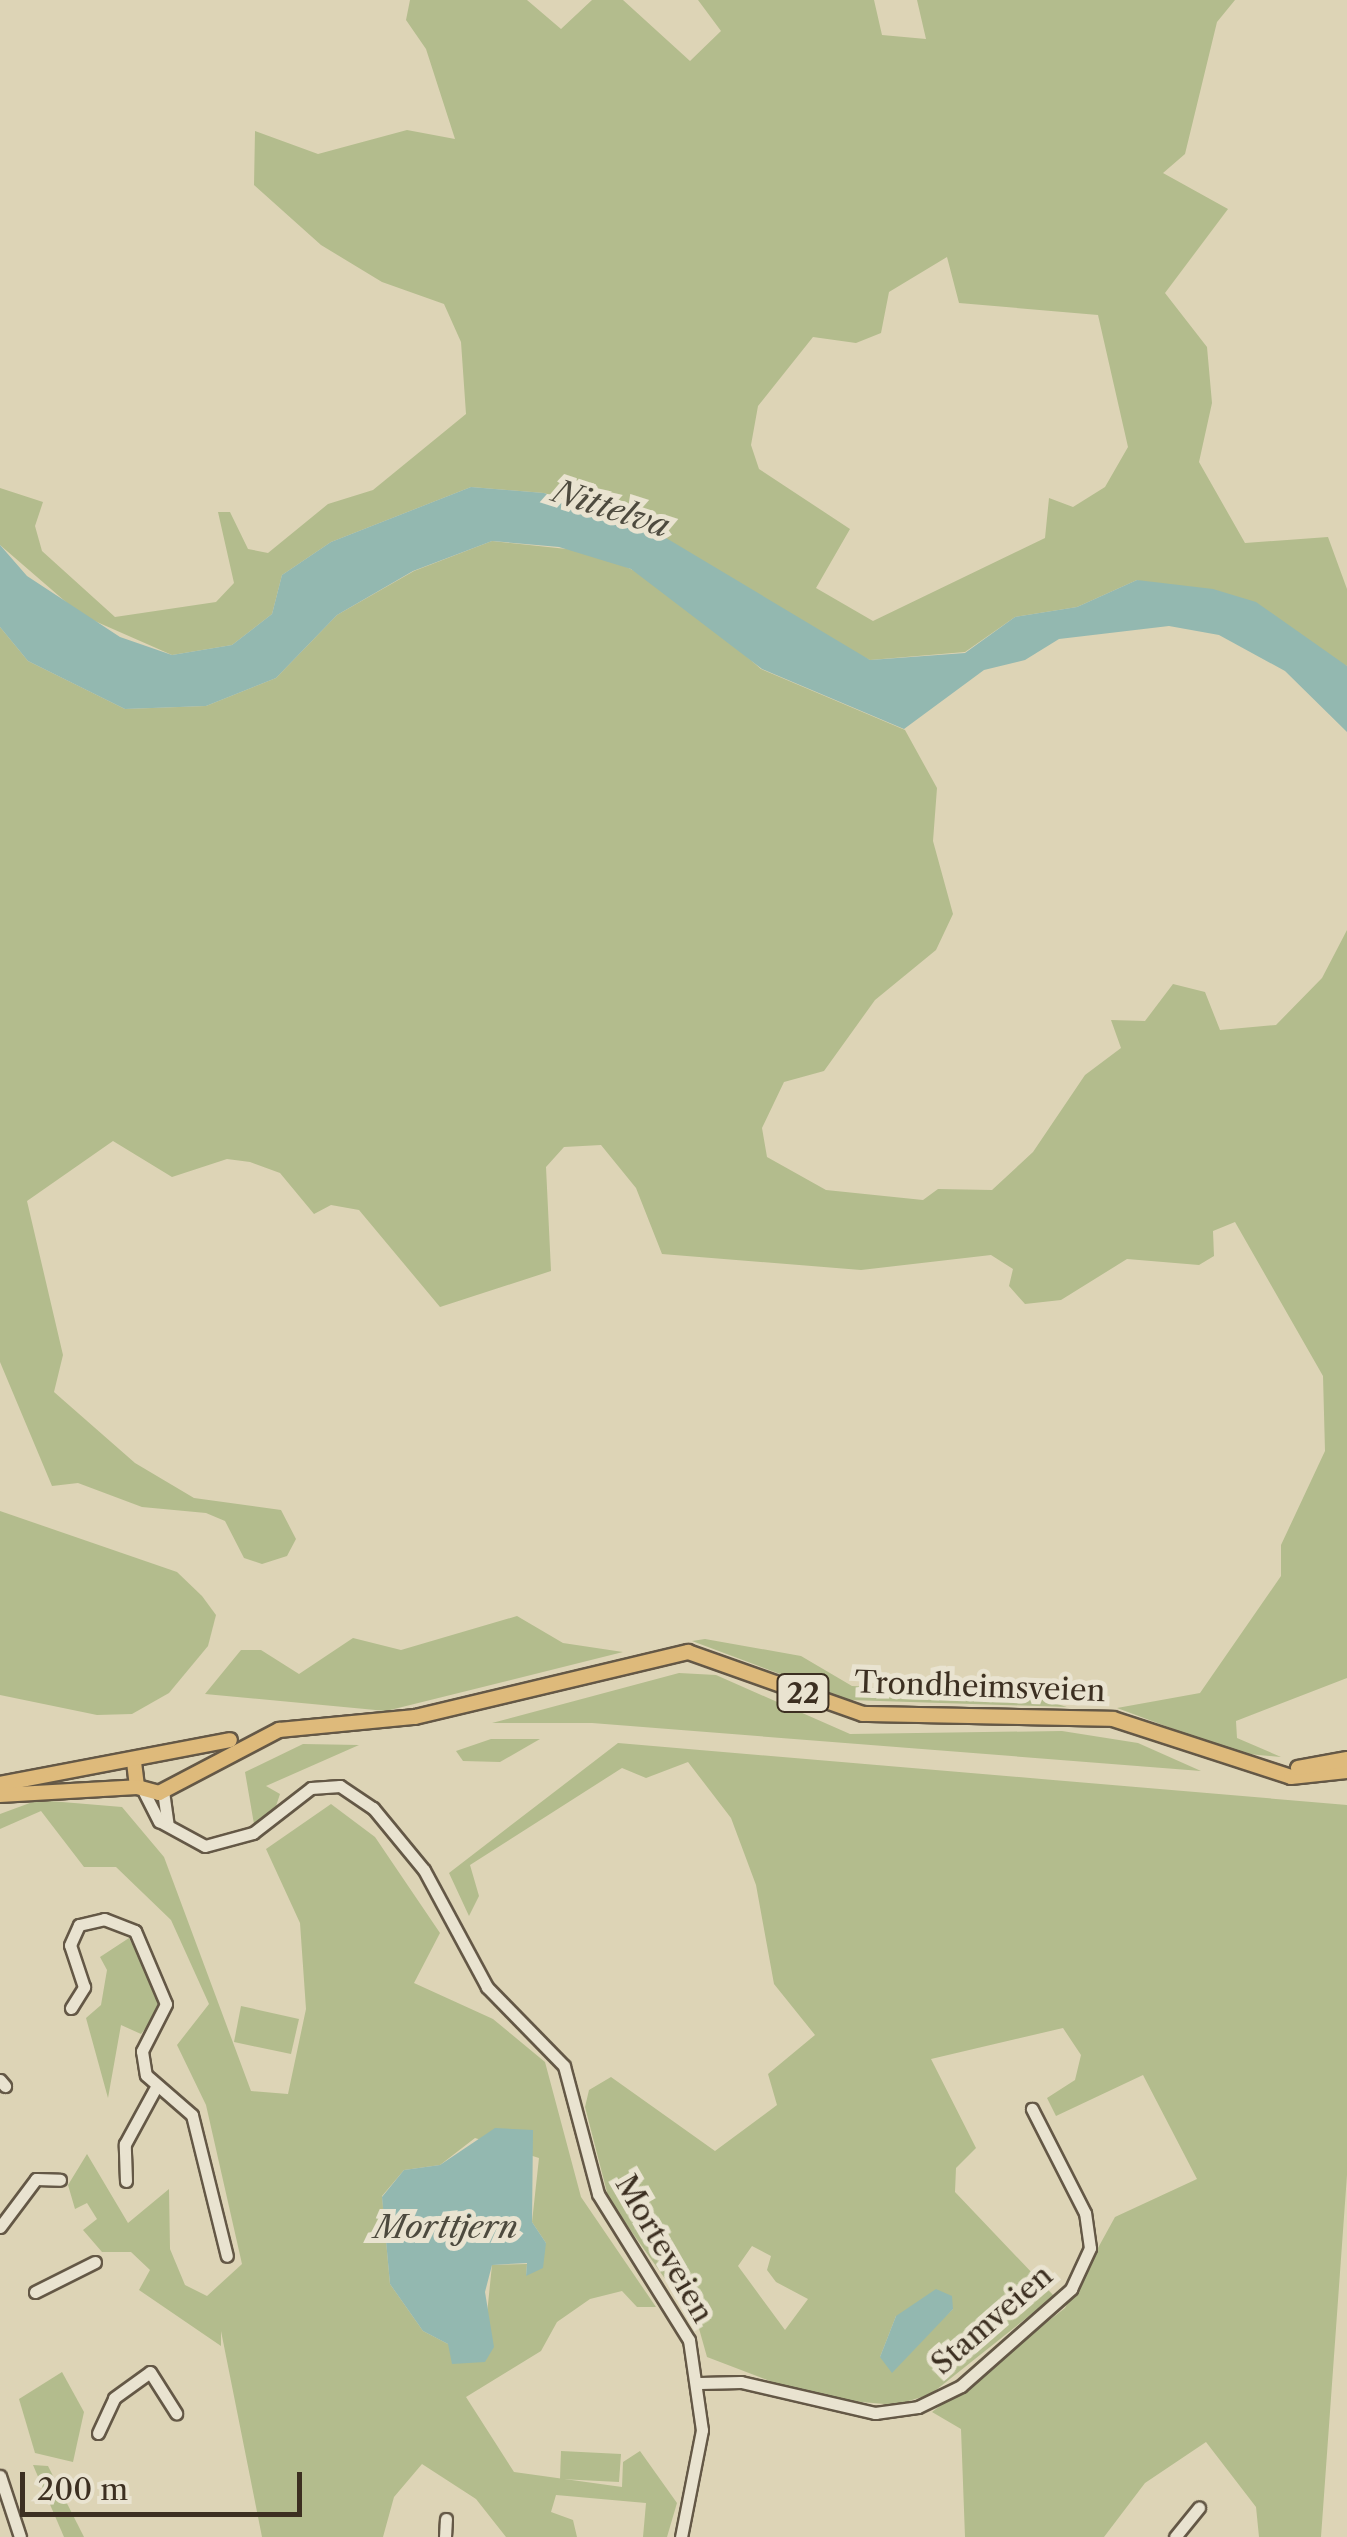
<!DOCTYPE html>
<style>
body{margin:0}
#map{position:relative;width:1347px;height:2537px;overflow:hidden;background:#ddd4b6;font-family:"Libre Caslon Text",serif}
div>[style]{position:absolute}
.green>*{inset:0;background:#b3bc8d}
.water>*{inset:0;background:#93b8b0}
.roads{filter:drop-shadow(2px 0 #645846) drop-shadow(-2px 0 #645846) drop-shadow(0 2px #645846) drop-shadow(0 -2px #645846)}
.minor>*{height:11px;margin:-5.5px;padding:0 5.5px;transform-origin:5.5px;border-radius:5.5px;background:#e9e3d0}
.major>*{height:14px;margin:-7px;padding:0 7px;transform-origin:7px;border-radius:7px;background:#deba7b}
span{translate:-50% -50%;white-space:nowrap;text-align:center;line-height:1.15;-webkit-text-stroke:10px #e9e3d0;paint-order:stroke}
.shield-label span{padding:2px 8px;background:#e9e3d0;border:2px solid;border-radius:8px;-webkit-text-stroke-width:0}
.shield-label{font-size:28px;color:#3c2f21;font-weight:700}
.street-label{font-size:30px;color:#3c2f21}
.water-label{font-size:32px;color:#4d4a3e;font-style:italic}
.scale{position:absolute;left:20px;top:2472px;width:282px;height:45px;box-sizing:border-box;border:5px solid #3c2f21;border-top:0;padding-left:12px;font-size:30px;line-height:35px;white-space:nowrap;color:#3c2f21;-webkit-text-stroke:8px #e9e3d0;paint-order:stroke}
</style>
<div id="map">
<div class="green">
<div style="clip-path:polygon(evenodd,410px 0,527px 0,561px 29px,592px 0,623px 0,690px 61px,721px 31px,698px 0,874px 0,882px 35px,926px 39px,917px 0,1235px 0,1217px 22px,1185px 154px,1163px 173px,1228px 209px,1165px 293px,1207px 347px,1212px 403px,1199px 462px,1245px 543px,1328px 537px,1347px 589px,1347px 666px,1137px 580px,1077px 607px,1015px 617px,965px 652px,870px 660px,811px 633px,653px 530px,544px 493px,471px 487px,331px 542px,282px 575px,272px 614px,232px 645px,172px 655px,81px 615px,0 545px,0 488px,43px 502px,35px 526px,42px 551px,115px 617px,216px 602px,234px 583px,218px 512px,230px 512px,248px 549px,268px 553px,328px 504px,373px 490px,466px 414px,461px 342px,444px 304px,382px 282px,321px 245px,254px 185px,255px 131px,318px 154px,407px 130px,455px 139px,426px 49px,406px 20px,410px 0,947px 257px,959px 303px,1098px 315px,1128px 447px,1105px 487px,1073px 507px,1049px 498px,1045px 538px,873px 621px,816px 588px,850px 529px,759px 469px,751px 445px,758px 406px,813px 337px,856px 343px,881px 333px,889px 292px,947px 257px)"></div>
<div style="clip-path:polygon(492px 541px,595px 552px,664px 585px,761px 669px,905px 730px,937px 788px,933px 841px,953px 914px,936px 950px,875px 1000px,824px 1071px,784px 1082px,762px 1128px,767px 1157px,826px 1190px,923px 1200px,938px 1189px,992px 1190px,1033px 1152px,1085px 1075px,1121px 1048px,1111px 1020px,1145px 1021px,1173px 984px,1205px 992px,1220px 1030px,1276px 1025px,1322px 978px,1347px 930px,1347px 1678px,1236px 1721px,1237px 1738px,1281px 1757px,1238px 1753px,1117px 1708px,1200px 1693px,1281px 1576px,1281px 1545px,1325px 1451px,1323px 1376px,1235px 1222px,1213px 1231px,1214px 1256px,1199px 1265px,1127px 1259px,1061px 1300px,1025px 1304px,1009px 1286px,1013px 1269px,991px 1255px,861px 1270px,662px 1254px,636px 1188px,601px 1145px,564px 1147px,546px 1167px,551px 1271px,440px 1307px,359px 1210px,331px 1205px,314px 1214px,280px 1173px,250px 1162px,227px 1159px,172px 1177px,113px 1141px,27px 1201px,63px 1355px,54px 1392px,135px 1463px,194px 1498px,281px 1510px,296px 1539px,287px 1556px,262px 1564px,244px 1558px,225px 1521px,206px 1513px,142px 1507px,78px 1483px,52px 1486px,0 1362px,0 627px,28px 661px,125px 709px,206px 706px,276px 678px,337px 615px,414px 571px)"></div>
<div style="clip-path:polygon(0 1511px,177px 1572px,202px 1596px,216px 1615px,208px 1646px,169px 1693px,132px 1714px,97px 1715px,0 1695px)"></div>
<div style="clip-path:polygon(517px 1616px,563px 1643px,623px 1652px,386px 1711px,205px 1694px,241px 1650px,261px 1650px,299px 1674px,353px 1638px,401px 1650px)"></div>
<div style="clip-path:polygon(705px 1639px,801px 1656px,852px 1686px,1028px 1695px,1067px 1707px,849px 1700px,692px 1641px)"></div>
<div style="clip-path:polygon(679px 1673px,716px 1675px,850px 1734px,1062px 1731px,1138px 1743px,1201px 1771px,592px 1723px,492px 1723px)"></div>
<div style="clip-path:polygon(491px 1739px,540px 1739px,500px 1762px,463px 1761px,456px 1751px)"></div>
<div style="clip-path:polygon(evenodd,618px 1743px,1347px 1805px,1347px 2175px,1321px 2537px,1259px 2537px,1256px 2507px,1206px 2442px,1145px 2483px,1104px 2537px,965px 2537px,961px 2429px,932px 2412px,1065px 2308px,1115px 2217px,1197px 2179px,1143px 2075px,1056px 2116px,1047px 2098px,1075px 2080px,1081px 2055px,1063px 2028px,931px 2059px,976px 2148px,956px 2168px,955px 2192px,1054px 2296px,931px 2394px,896px 2405px,815px 2398px,707px 2357px,698px 2325px,609px 2200px,585px 2107px,589px 2090px,611px 2077px,715px 2151px,777px 2105px,768px 2074px,815px 2035px,774px 1984px,756px 1885px,731px 1818px,688px 1762px,646px 1778px,622px 1768px,470px 1865px,479px 1896px,469px 1916px,449px 1873px,618px 1743px,752px 2246px,771px 2256px,767px 2270px,776px 2282px,808px 2299px,785px 2330px,738px 2266px,752px 2246px,618px 1743px,953px 2309px,921px 2339px,880px 2357px,896px 2316px,953px 2309px)"></div>
<div style="clip-path:polygon(303px 1744px,359px 1745px,266px 1786px,280px 1794px,276px 1806px,254px 1824px,245px 1772px)"></div>
<div style="clip-path:polygon(evenodd,38px 1800px,122px 1807px,164px 1857px,251px 2091px,288px 2094px,306px 2009px,300px 1923px,266px 1849px,331px 1804px,375px 1837px,440px 1933px,414px 1983px,493px 2019px,545px 2062px,581px 2197px,656px 2307px,637px 2307px,622px 2291px,590px 2299px,557px 2322px,541px 2351px,466px 2397px,514px 2472px,622px 2487px,623px 2462px,640px 2451px,677px 2503px,667px 2537px,643px 2537px,646px 2503px,556px 2495px,551px 2512px,573px 2520px,577px 2537px,506px 2537px,476px 2499px,422px 2464px,394px 2497px,383px 2537px,262px 2537px,221px 2331px,221px 2346px,139px 2290px,150px 2270px,131px 2252px,102px 2252px,83px 2230px,97px 2219px,87px 2203px,75px 2209px,68px 2185px,87px 2154px,128px 2223px,169px 2189px,170px 2249px,185px 2285px,207px 2296px,242px 2264px,206px 2105px,177px 2045px,209px 2004px,171px 1920px,116px 1867px,84px 1867px,41px 1811px,0 1829px,0 1814px,38px 1800px,475px 2138px,539px 2158px,532px 2222px,546px 2243px,526px 2276px,527px 2264px,492px 2265px,487px 2314px,448px 2344px,423px 2331px,390px 2284px,382px 2196px,404px 2170px,440px 2165px,475px 2138px)"></div>
<div style="clip-path:polygon(129px 1938px,158px 1993px,157px 2014px,141px 2034px,121px 2025px,108px 2098px,86px 2018px,101px 2005px,107px 1970px,100px 1957px)"></div>
<div style="clip-path:polygon(241px 2006px,299px 2019px,291px 2054px,234px 2042px)"></div>
<div style="clip-path:polygon(62px 2372px,84px 2412px,73px 2462px,35px 2453px,19px 2399px)"></div>
<div style="clip-path:polygon(561px 2451px,621px 2454px,619px 2482px,560px 2479px)"></div>
<div style="clip-path:polygon(33px 2465px,48px 2466px,84px 2537px,64px 2537px)"></div>
</div>
<div class="water">
<div style="clip-path:polygon(471px 487px,544px 493px,651px 529px,870px 660px,965px 653px,1015px 617px,1077px 607px,1137px 580px,1213px 589px,1256px 602px,1347px 666px,1347px 732px,1285px 671px,1219px 635px,1169px 626px,1059px 639px,1025px 660px,984px 670px,904px 729px,762px 669px,631px 569px,559px 547px,492px 541px,413px 571px,337px 615px,276px 678px,206px 706px,125px 709px,28px 661px,0 627px,0 545px,27px 576px,120px 637px,172px 655px,232px 645px,272px 614px,282px 575px,331px 542px)"></div>
<div style="clip-path:polygon(495px 2128px,533px 2130px,532px 2222px,546px 2243px,543px 2268px,526px 2276px,527px 2263px,492px 2265px,485px 2292px,494px 2347px,485px 2362px,452px 2364px,448px 2344px,423px 2331px,390px 2284px,382px 2197px,404px 2170px,440px 2165px)"></div>
<div style="clip-path:polygon(936px 2289px,952px 2296px,953px 2309px,892px 2373px,880px 2357px,896px 2316px)"></div>
</div>
<div class="roads">
<div class="minor">
<div style="left:163px;top:1791px;width:34px;rotate:82deg"></div>
<div style="left:144px;top:1792px;width:33px;rotate:63deg"></div>
<div style="left:159px;top:1821px;width:52px;rotate:28.5deg"></div>
<div style="left:205px;top:1846px;width:50px;rotate:-15.2deg"></div>
<div style="left:253px;top:1833px;width:73px;rotate:-37.8deg"></div>
<div style="left:311px;top:1788px;width:29px;rotate:-4deg"></div>
<div style="left:340px;top:1786px;width:40px;rotate:34deg"></div>
<div style="left:373px;top:1808px;width:80px;rotate:50.6deg"></div>
<div style="left:424px;top:1870px;width:133px;rotate:61.7deg"></div>
<div style="left:487px;top:1987px;width:110px;rotate:45.7deg"></div>
<div style="left:564px;top:2066px;width:132px;rotate:75.1deg"></div>
<div style="left:598px;top:2194px;width:172px;rotate:58.1deg"></div>
<div style="left:689px;top:2340px;width:91px;rotate:81.8deg"></div>
<div style="left:702px;top:2430px;width:109px;rotate:101.1deg"></div>
<div style="left:71px;top:2008px;width:25px;rotate:-58deg"></div>
<div style="left:84px;top:1987px;width:44px;rotate:-108.4deg"></div>
<div style="left:70px;top:1945px;width:22px;rotate:-66deg"></div>
<div style="left:79px;top:1925px;width:26px;rotate:-13deg"></div>
<div style="left:104px;top:1919px;width:33px;rotate:21deg"></div>
<div style="left:135px;top:1931px;width:79px;rotate:67deg"></div>
<div style="left:166px;top:2004px;width:53px;rotate:117.1deg"></div>
<div style="left:142px;top:2051px;width:24px;rotate:81deg"></div>
<div style="left:146px;top:2075px;width:61px;rotate:41deg"></div>
<div style="left:192px;top:2115px;width:145px;rotate:76.1deg"></div>
<div style="left:0;top:2080px;width:8px;rotate:50deg"></div>
<div style="left:126px;top:2181px;width:37px;rotate:-92deg"></div>
<div style="left:125px;top:2144px;width:63px;rotate:-61.4deg"></div>
<div style="left:0;top:2227px;width:60px;rotate:-53.1deg"></div>
<div style="left:36px;top:2179px;width:24px;rotate:2deg"></div>
<div style="left:35px;top:2292px;width:67px;rotate:-26.6deg"></div>
<div style="left:700px;top:2383px;width:41px;rotate:-1.4deg"></div>
<div style="left:741px;top:2382px;width:138px;rotate:13deg"></div>
<div style="left:875px;top:2413px;width:43px;rotate:-7.9deg"></div>
<div style="left:918px;top:2407px;width:48px;rotate:-26deg"></div>
<div style="left:961px;top:2386px;width:147px;rotate:-41.4deg"></div>
<div style="left:1071px;top:2289px;width:45px;rotate:-65.1deg"></div>
<div style="left:1090px;top:2248px;width:35px;rotate:-98deg"></div>
<div style="left:1085px;top:2213px;width:117px;rotate:-117deg"></div>
<div style="left:98px;top:2433px;width:38px;rotate:-65deg"></div>
<div style="left:114px;top:2398px;width:44px;rotate:-35.8deg"></div>
<div style="left:150px;top:2372px;width:49px;rotate:57.6deg"></div>
<div style="left:0;top:2476px;width:64px;rotate:71.8deg"></div>
<div style="left:445px;top:2537px;width:18px;rotate:-87deg"></div>
<div style="left:1175px;top:2537px;width:38px;rotate:-51deg"></div>
</div>
<div class="major">
<div style="left:134px;top:1762px;width:25px;rotate:83deg"></div>
<div style="left:137px;top:1787px;width:23px;rotate:15deg"></div>
<div style="left:159px;top:1793px;width:136px;rotate:-27.7deg"></div>
<div style="left:279px;top:1730px;width:137px;rotate:-5.5deg"></div>
<div style="left:415px;top:1717px;width:281px;rotate:-13.4deg"></div>
<div style="left:688px;top:1652px;width:186px;rotate:19.5deg"></div>
<div style="left:863px;top:1714px;width:250px;rotate:1.1deg"></div>
<div style="left:1113px;top:1719px;width:187px;rotate:18deg"></div>
<div style="left:1291px;top:1777px;width:56px;rotate:-6.1deg"></div>
<div style="left:1298px;top:1768px;width:50px;rotate:-10.4deg"></div>
<div style="left:0;top:1784px;width:234px;rotate:-10.8deg"></div>
<div style="left:0;top:1795px;width:137px;rotate:-3.3deg"></div>
</div>
</div>
<div class="shield-label">
<span style="left:803px;top:1693px">22</span>
</div>
<div class="street-label">
<span style="left:980px;top:1687px;rotate:2deg">Trondheimsveien</span>
<span style="left:664px;top:2249px;rotate:60deg">Morteveien</span>
<span style="left:992px;top:2320px;rotate:-41deg">Stamveien</span>
</div>
<div class="water-label">
<span style="left:611px;top:509px;rotate:18deg">Nittelva</span>
<span style="left:446px;top:2227px">Morttjern</span>
</div>
<div class="scale">200 m</div>
</div>
